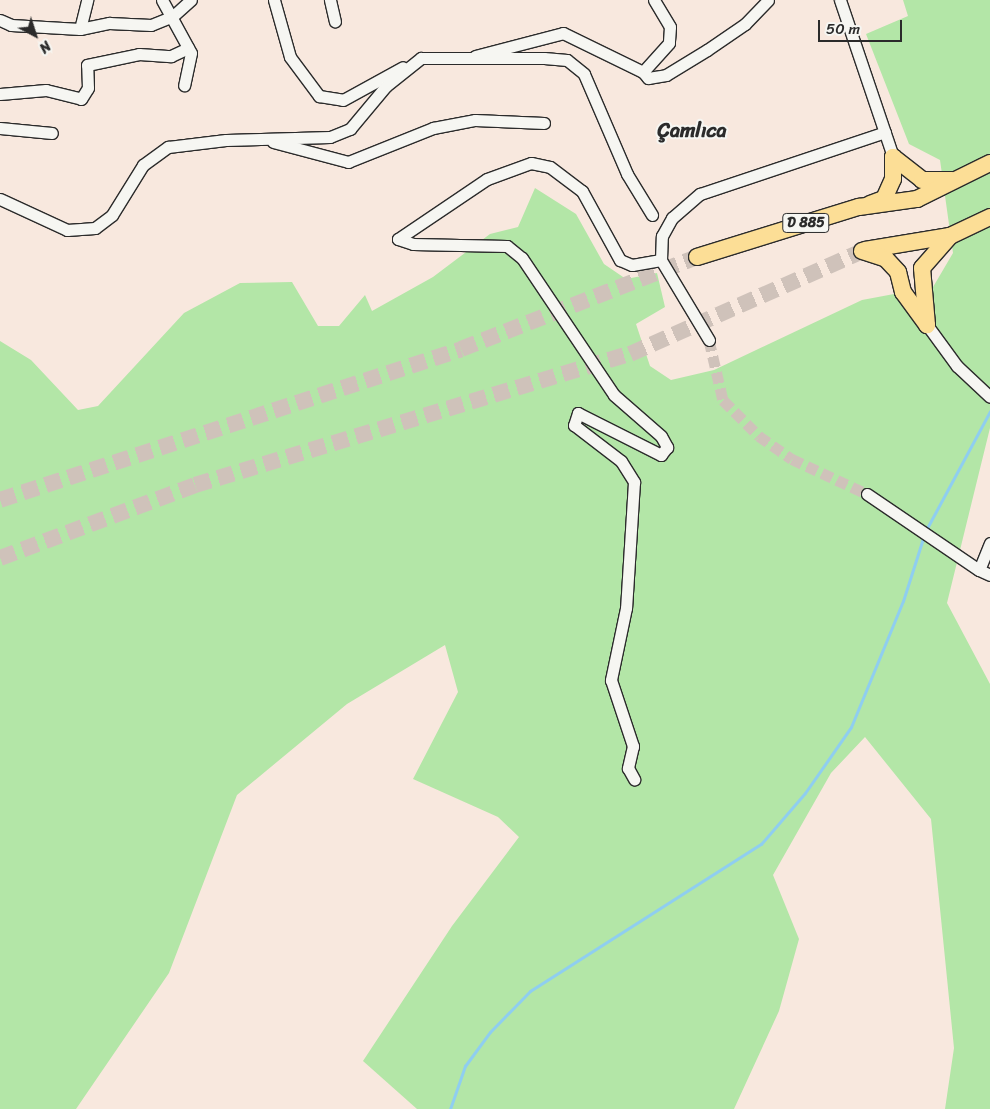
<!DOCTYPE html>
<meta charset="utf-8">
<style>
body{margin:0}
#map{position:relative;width:990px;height:1109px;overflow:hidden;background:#f8e8de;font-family:Sriracha,sans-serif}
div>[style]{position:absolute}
.green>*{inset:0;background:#b3e6a7}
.stream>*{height:3px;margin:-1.5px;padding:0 1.5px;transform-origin:1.5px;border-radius:1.5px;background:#8fcef0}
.minor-tunnel>*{height:11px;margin-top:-5.5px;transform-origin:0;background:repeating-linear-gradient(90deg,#cfc2ba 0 11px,transparent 0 16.5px)}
.highway-tunnel>*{height:16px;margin-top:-8px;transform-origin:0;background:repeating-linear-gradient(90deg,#cfc2ba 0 16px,transparent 0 24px)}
.roads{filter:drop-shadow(1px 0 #2b2b2b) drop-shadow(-1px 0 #2b2b2b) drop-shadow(0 1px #2b2b2b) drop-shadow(0 -1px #2b2b2b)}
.minor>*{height:11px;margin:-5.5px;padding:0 5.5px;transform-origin:5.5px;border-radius:5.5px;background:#f6f6f2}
.highway>*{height:16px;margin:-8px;padding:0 8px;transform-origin:8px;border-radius:8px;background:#fcde96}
span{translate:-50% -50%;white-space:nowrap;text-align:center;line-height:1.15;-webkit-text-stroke:4px #f6f6f2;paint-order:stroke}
.shield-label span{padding:1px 4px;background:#f6f6f2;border:1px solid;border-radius:4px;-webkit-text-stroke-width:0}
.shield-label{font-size:14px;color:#2b2b2b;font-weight:700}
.district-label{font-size:20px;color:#2b2b2b;font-weight:700}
.north{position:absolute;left:10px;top:10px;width:50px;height:50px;-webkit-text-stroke:4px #f6f6f2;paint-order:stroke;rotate:140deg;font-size:14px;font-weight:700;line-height:20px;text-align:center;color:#2b2b2b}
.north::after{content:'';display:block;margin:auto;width:18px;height:22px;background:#2b2b2b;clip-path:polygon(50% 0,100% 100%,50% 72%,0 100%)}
.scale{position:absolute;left:818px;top:20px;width:84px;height:22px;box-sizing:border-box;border:2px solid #2b2b2b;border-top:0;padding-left:6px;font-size:15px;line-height:18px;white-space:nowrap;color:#2b2b2b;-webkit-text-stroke:4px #f6f6f2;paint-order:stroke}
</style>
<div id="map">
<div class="green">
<div style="clip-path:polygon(903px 0,990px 0,990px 428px,947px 603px,990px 684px,990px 1109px,945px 1109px,954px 1048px,931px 819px,865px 737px,831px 773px,773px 875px,799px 939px,779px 1011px,734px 1109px,417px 1109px,363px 1061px,452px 926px,519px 837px,498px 817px,413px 779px,458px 692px,445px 645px,347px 704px,237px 795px,169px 973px,76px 1109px,0 1109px,0 341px,31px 360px,78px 410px,98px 406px,184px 313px,240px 283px,292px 282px,318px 326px,339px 326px,365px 295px,372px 311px,433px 277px,490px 234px,518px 227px,535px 188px,576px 214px,604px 264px,626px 279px,657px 273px,665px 307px,636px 324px,650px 366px,671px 380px,714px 370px,862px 300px,894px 294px,909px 315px,926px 299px,953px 253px,940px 160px,909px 144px,866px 34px,908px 16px)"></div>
</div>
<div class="stream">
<div style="left:926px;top:530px;width:135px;rotate:-61.7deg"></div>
<div style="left:450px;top:1109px;width:46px;rotate:-70.8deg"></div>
<div style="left:465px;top:1066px;width:42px;rotate:-53.7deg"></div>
<div style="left:490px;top:1032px;width:57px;rotate:-45.7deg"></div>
<div style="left:530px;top:991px;width:274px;rotate:-32.5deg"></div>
<div style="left:761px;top:844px;width:67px;rotate:-49.2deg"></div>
<div style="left:805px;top:793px;width:80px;rotate:-55.1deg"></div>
<div style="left:851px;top:727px;width:136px;rotate:-67.6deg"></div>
<div style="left:903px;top:601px;width:69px;rotate:-72.3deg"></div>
</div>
<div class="minor-tunnel">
<div style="left:709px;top:340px;width:62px;rotate:76.9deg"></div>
<div style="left:723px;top:400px;width:51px;rotate:45deg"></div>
<div style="left:759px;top:436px;width:40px;rotate:34.9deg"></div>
<div style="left:792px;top:459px;width:83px;rotate:25deg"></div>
</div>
<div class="highway-tunnel">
<div style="left:0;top:500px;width:485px;rotate:-18.1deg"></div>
<div style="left:461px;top:349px;width:253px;rotate:-21.3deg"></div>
<div style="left:0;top:558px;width:208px;rotate:-20.5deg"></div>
<div style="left:195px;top:485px;width:454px;rotate:-16.8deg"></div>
<div style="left:630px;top:354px;width:254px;rotate:-23.9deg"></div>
</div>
<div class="roads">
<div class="minor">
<div style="left:162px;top:0;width:60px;rotate:61.3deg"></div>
<div style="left:191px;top:53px;width:33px;rotate:102deg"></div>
<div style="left:274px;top:0;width:59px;rotate:74.3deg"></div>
<div style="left:290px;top:57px;width:49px;rotate:53.4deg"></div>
<div style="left:319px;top:96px;width:24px;rotate:9deg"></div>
<div style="left:343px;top:100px;width:68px;rotate:-28.8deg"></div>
<div style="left:330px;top:0;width:22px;rotate:77deg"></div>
<div style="left:654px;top:0;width:31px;rotate:59deg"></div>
<div style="left:670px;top:27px;width:16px;rotate:94deg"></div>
<div style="left:669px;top:43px;width:39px;rotate:132deg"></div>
<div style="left:643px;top:72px;width:8px;rotate:50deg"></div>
<div style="left:648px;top:78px;width:18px;rotate:-9deg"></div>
<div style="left:666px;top:75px;width:48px;rotate:-31.4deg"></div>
<div style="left:707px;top:50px;width:46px;rotate:-34.4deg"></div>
<div style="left:745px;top:24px;width:33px;rotate:-46deg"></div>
<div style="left:840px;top:0;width:166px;rotate:71.3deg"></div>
<div style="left:0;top:20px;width:12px;rotate:24deg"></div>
<div style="left:11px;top:25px;width:69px;rotate:3.3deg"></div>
<div style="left:80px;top:29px;width:30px;rotate:-12deg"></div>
<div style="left:109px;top:23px;width:42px;rotate:2.7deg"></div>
<div style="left:151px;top:25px;width:24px;rotate:-22deg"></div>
<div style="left:173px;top:16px;width:24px;rotate:-42deg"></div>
<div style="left:80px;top:29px;width:30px;rotate:-76deg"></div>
<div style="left:475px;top:56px;width:91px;rotate:-14.6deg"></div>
<div style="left:563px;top:33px;width:89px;rotate:26deg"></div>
<div style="left:0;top:94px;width:46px;rotate:-5deg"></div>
<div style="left:46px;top:90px;width:36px;rotate:14deg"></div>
<div style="left:81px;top:99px;width:13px;rotate:-58deg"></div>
<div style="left:88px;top:88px;width:23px;rotate:-92deg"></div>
<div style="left:87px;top:65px;width:53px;rotate:-11.9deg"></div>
<div style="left:139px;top:54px;width:32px;rotate:4deg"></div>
<div style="left:171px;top:56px;width:19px;rotate:-25deg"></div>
<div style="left:0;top:128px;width:52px;rotate:5.5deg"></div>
<div style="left:273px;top:142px;width:78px;rotate:14.9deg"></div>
<div style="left:348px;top:162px;width:92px;rotate:-21.8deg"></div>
<div style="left:433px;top:128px;width:43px;rotate:-10.8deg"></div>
<div style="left:475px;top:120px;width:69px;rotate:2.5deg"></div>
<div style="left:0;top:199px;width:74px;rotate:24.8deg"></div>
<div style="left:67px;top:230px;width:28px;rotate:-4deg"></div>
<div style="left:95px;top:228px;width:21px;rotate:-37deg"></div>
<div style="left:112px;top:215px;width:59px;rotate:-58.2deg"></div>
<div style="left:143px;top:165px;width:31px;rotate:-36deg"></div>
<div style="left:168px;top:147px;width:58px;rotate:-6.9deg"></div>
<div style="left:226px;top:140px;width:104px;rotate:-1.7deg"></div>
<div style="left:330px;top:137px;width:22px;rotate:-22deg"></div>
<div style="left:350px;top:129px;width:56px;rotate:-50.1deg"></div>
<div style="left:386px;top:86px;width:45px;rotate:-38.7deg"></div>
<div style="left:421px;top:58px;width:123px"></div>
<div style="left:544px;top:58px;width:23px;rotate:5deg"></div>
<div style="left:567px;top:60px;width:22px;rotate:39deg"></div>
<div style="left:584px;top:74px;width:109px;rotate:66.7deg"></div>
<div style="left:627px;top:174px;width:48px;rotate:58.6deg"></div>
<div style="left:398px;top:239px;width:16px;rotate:18deg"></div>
<div style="left:413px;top:244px;width:94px;rotate:1.2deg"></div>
<div style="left:507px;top:246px;width:19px;rotate:39deg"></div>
<div style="left:522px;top:258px;width:165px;rotate:56.1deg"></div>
<div style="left:614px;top:395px;width:62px;rotate:41.1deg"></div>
<div style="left:661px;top:436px;width:13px;rotate:61deg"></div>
<div style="left:667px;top:447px;width:10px;rotate:127deg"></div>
<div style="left:661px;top:455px;width:93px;rotate:-153.2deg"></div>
<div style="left:578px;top:413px;width:13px;rotate:108deg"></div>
<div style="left:574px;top:425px;width:59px;rotate:37.5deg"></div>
<div style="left:621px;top:461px;width:25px;rotate:58deg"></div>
<div style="left:634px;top:482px;width:126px;rotate:93.6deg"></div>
<div style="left:626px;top:608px;width:74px;rotate:101.8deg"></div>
<div style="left:611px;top:680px;width:70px;rotate:71.6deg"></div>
<div style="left:633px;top:746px;width:23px;rotate:103deg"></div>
<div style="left:628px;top:768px;width:13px;rotate:61deg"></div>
<div style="left:398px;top:239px;width:107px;rotate:-34deg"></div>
<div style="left:487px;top:179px;width:47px;rotate:-20deg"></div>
<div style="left:531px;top:163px;width:19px;rotate:12deg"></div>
<div style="left:550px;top:167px;width:40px;rotate:37deg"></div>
<div style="left:582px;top:191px;width:79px;rotate:61.2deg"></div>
<div style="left:620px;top:260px;width:13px;rotate:23deg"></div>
<div style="left:632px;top:265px;width:29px;rotate:-10deg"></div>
<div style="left:927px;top:325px;width:51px;rotate:53.8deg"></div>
<div style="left:957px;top:366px;width:45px;rotate:43.2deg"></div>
<div style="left:709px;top:340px;width:93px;rotate:-121deg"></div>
<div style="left:661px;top:260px;width:24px;rotate:-88deg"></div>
<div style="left:662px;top:236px;width:21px;rotate:-61deg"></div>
<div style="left:672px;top:218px;width:37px;rotate:-41deg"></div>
<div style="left:700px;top:194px;width:195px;rotate:-18.5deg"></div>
<div style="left:867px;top:494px;width:135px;rotate:34.2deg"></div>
<div style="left:990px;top:543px;width:29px;rotate:112deg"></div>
<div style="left:979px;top:570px;width:12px;rotate:24deg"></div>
</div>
<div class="highway">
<div style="left:870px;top:204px;width:15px;rotate:-20deg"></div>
<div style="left:884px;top:199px;width:22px;rotate:-66deg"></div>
<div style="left:893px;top:179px;width:22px;rotate:-90deg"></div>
<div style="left:893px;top:157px;width:37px;rotate:38deg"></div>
<div style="left:922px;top:180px;width:30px"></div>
<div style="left:865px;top:250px;width:86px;rotate:-9.4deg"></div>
<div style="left:950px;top:236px;width:44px;rotate:-25.4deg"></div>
<div style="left:862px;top:251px;width:25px;rotate:18deg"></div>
<div style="left:886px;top:259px;width:18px;rotate:47deg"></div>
<div style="left:898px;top:272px;width:21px;rotate:76deg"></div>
<div style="left:903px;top:292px;width:41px;rotate:54deg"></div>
<div style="left:927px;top:325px;width:57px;rotate:-95deg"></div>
<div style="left:922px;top:268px;width:43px;rotate:-48.8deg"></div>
<div style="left:697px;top:257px;width:170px;rotate:-17.2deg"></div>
<div style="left:859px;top:207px;width:59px;rotate:-7.9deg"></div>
<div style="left:917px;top:199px;width:81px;rotate:-26.3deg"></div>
</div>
</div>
<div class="shield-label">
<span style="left:806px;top:223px">D 885</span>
</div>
<div class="district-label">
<span style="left:692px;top:130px">Çamlıca</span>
</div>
<div class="north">N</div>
<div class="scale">50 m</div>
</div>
